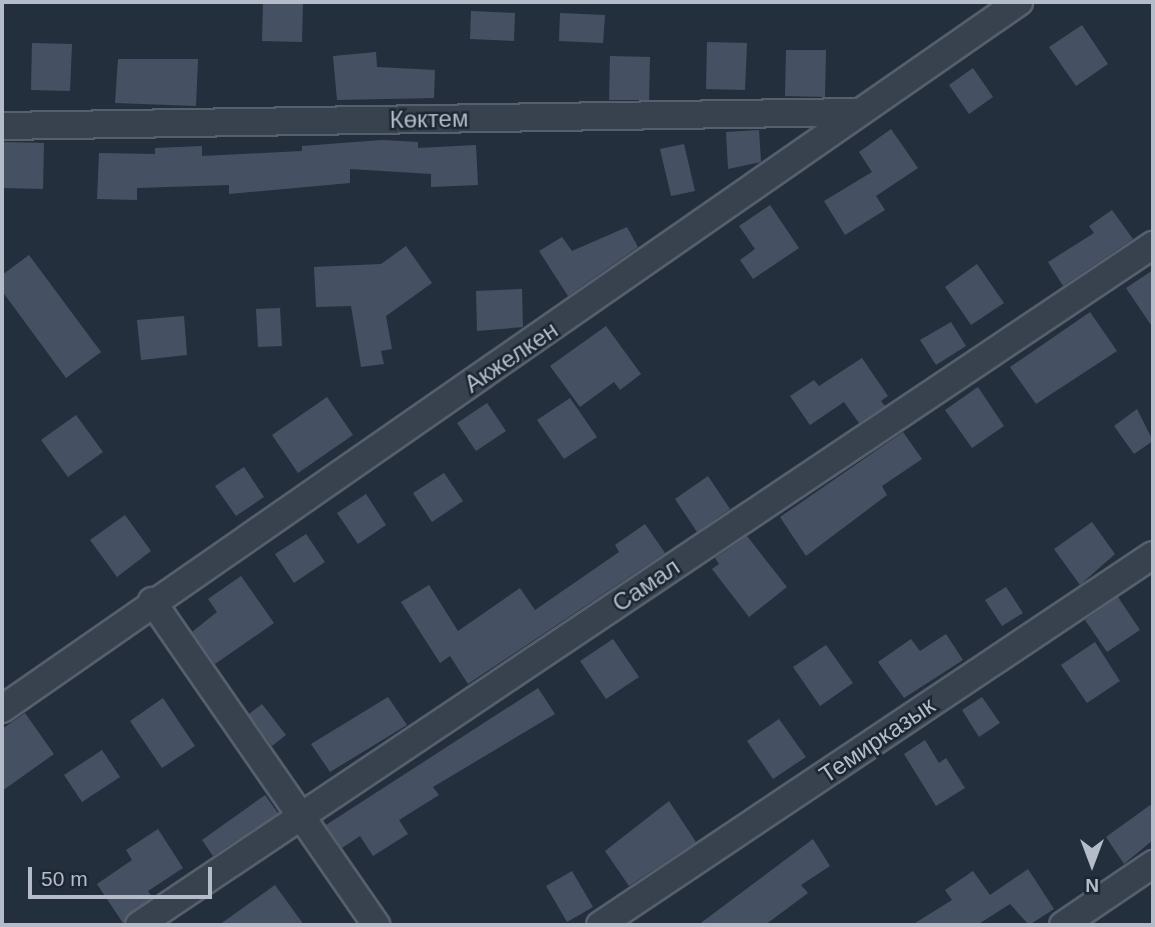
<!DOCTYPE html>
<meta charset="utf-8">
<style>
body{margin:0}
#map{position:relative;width:1155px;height:927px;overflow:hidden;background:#242f3e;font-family:Arial,sans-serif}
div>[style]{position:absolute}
.building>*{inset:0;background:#455162}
.roads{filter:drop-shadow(2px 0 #565f6c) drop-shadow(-2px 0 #565f6c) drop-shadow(0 2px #565f6c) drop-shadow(0 -2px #565f6c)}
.minor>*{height:26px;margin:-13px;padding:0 13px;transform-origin:13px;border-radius:13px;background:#38414e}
span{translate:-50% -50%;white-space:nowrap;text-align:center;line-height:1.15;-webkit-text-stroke:5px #1d2633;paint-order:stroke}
.street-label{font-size:24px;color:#b4bcc9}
.frame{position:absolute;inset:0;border:4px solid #b4bcc9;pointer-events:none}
.north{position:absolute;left:1057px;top:829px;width:70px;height:70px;-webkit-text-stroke:5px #1d2633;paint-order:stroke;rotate:180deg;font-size:19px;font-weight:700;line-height:28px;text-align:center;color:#b4bcc9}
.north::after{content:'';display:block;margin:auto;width:24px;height:32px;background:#b4bcc9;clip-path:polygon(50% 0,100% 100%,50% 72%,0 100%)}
.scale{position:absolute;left:28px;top:867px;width:184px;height:32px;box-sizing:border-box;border:4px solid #b4bcc9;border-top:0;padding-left:9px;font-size:21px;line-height:24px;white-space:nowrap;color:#b4bcc9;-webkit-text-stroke:5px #1d2633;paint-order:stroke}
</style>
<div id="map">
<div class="building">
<div style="clip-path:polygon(263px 2px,303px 2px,302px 42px,262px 41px)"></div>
<div style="clip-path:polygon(471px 11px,515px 13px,514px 41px,470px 39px)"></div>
<div style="clip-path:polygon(560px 13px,605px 15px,603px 43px,559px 41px)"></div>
<div style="clip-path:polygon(1082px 25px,1108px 64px,1076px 86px,1049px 47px)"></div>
<div style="clip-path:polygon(707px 42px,747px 43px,745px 90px,706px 89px)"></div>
<div style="clip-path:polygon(32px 43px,72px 44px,70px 91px,31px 90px)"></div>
<div style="clip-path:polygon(786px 50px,826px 50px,825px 97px,785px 96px)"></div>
<div style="clip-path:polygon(376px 52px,377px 67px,435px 70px,434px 98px,337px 100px,333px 56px)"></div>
<div style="clip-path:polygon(610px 56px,650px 57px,649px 100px,609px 100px)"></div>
<div style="clip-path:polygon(118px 59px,198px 59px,196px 106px,115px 103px)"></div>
<div style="clip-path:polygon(973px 68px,993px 97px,969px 114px,949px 85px)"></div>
<div style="clip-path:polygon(891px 129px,918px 168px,876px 196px,885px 210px,845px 235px,824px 201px,872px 172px,859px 152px)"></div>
<div style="clip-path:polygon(759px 130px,761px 162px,728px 169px,726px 132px)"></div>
<div style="clip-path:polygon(382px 140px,418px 142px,418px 148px,476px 145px,478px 185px,431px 187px,431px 174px,350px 169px,350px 183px,229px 194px,229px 185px,137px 188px,137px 200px,97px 199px,99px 153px,155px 154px,155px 148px,202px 146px,202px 156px,302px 151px,302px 146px)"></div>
<div style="clip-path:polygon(4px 142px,44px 143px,43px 189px,3px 188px)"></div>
<div style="clip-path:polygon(684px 144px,695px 191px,671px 196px,660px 149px)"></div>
<div style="clip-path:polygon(770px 205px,799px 248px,753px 279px,740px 260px,755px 249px,739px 226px)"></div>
<div style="clip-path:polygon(1112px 210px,1133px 239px,1063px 286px,1048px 262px,1094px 233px,1089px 226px)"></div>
<div style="clip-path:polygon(627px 227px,638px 247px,568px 296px,539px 251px,562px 237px,572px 251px)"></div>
<div style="clip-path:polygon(406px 246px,432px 283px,386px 316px,392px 349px,381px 351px,384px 364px,361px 367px,351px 306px,316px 307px,314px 267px,381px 264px)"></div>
<div style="clip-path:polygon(29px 255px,101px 352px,66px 378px,2px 291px,2px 275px)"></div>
<div style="clip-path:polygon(977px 264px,1004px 303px,971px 325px,945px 287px)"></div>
<div style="clip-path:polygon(1153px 270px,1153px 328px,1126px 288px)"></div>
<div style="clip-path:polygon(522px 289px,523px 327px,477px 331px,476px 291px)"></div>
<div style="clip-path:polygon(280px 308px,282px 346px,258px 347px,256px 309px)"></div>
<div style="clip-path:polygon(1090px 312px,1117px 351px,1036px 404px,1010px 367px)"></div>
<div style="clip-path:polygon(184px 316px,187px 355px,141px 360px,137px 320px)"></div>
<div style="clip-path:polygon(951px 322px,966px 346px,936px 365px,920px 340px)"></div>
<div style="clip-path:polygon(606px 326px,641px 374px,620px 390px,614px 382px,580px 407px,550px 366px)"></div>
<div style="clip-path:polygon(862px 358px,888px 396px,881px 401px,885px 406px,859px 423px,844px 402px,810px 425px,790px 396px,814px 380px,819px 386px)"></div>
<div style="clip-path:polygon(978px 387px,1004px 426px,972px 448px,945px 410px)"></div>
<div style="clip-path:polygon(327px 397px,353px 435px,298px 473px,272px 435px)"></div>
<div style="clip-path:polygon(570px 398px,597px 437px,564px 459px,537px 420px)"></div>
<div style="clip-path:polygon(487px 403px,506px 431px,476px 451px,457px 423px)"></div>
<div style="clip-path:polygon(1137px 409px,1153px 441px,1134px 454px,1114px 426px)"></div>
<div style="clip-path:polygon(76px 415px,103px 452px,68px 477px,41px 440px)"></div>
<div style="clip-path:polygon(903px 432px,922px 459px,882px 486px,887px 495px,806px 556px,780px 517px)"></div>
<div style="clip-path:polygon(244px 467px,264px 497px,236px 516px,215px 486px)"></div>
<div style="clip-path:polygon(444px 473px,463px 501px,432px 522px,413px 493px)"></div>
<div style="clip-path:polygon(708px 476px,730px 509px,697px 532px,675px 499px)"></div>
<div style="clip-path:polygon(366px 494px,386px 525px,358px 544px,337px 513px)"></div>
<div style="clip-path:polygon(125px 515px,151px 551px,117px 577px,90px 540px)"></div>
<div style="clip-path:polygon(1092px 522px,1115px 554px,1080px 585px,1054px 549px)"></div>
<div style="clip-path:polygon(645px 524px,665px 553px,468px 684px,450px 656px,440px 663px,401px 602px,429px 585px,458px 631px,520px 588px,535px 610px,619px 552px,615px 545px)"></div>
<div style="clip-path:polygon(306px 534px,325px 562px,294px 583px,275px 554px)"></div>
<div style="clip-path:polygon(747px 536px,787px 587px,749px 617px,712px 569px,719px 564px,715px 558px)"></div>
<div style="clip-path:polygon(241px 576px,274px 623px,215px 664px,192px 632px,217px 612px,208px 599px)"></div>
<div style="clip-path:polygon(1006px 587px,1023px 613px,1002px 626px,985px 600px)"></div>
<div style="clip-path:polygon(1118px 597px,1140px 630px,1107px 652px,1085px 620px)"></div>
<div style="clip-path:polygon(946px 634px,963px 660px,904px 698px,878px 662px,911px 639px,920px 651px)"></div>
<div style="clip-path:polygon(613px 639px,639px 677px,606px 699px,580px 661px)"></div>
<div style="clip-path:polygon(1095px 642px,1120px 681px,1087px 703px,1061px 665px)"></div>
<div style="clip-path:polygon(826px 645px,853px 683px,820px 706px,793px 667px)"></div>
<div style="clip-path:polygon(538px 688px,555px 714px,433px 787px,439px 795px,399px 820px,408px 834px,373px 856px,360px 836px,342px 848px,326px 825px)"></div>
<div style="clip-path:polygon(388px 697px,407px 725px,330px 772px,311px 744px)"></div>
<div style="clip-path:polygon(982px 697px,1000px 723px,979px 737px,962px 710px)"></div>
<div style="clip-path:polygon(163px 698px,195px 746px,162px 768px,130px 721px)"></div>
<div style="clip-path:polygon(262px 704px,286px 735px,272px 746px,249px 714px)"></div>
<div style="clip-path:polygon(25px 713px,54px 754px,2px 791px,2px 729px)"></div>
<div style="clip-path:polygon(779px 719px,806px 757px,773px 779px,747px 741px)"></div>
<div style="clip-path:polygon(925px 740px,939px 763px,946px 758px,965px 788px,936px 806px,904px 754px)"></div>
<div style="clip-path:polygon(102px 750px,120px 777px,82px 802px,64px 775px)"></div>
<div style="clip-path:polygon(265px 795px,278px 813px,213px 856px,202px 840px)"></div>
<div style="clip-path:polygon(669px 801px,696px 842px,629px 886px,605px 851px)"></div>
<div style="clip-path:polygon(1153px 803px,1153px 840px,1124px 864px,1106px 837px)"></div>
<div style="clip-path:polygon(158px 829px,183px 868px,148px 891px,152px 897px,123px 923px,97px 884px,132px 860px,126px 850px)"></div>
<div style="clip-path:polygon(813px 839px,830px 866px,801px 885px,808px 893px,765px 925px,698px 925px)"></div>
<div style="clip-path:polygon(1028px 869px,1054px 909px,1029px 925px,1010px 904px,977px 925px,912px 925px,952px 900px,945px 890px,973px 871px,990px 895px)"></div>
<div style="clip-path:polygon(572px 871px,593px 907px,567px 922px,546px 886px)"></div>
<div style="clip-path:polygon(275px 885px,304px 925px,219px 925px)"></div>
</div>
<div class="roads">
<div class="minor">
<div style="left:2px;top:126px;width:855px;rotate:-0.94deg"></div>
<div style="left:152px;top:601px;width:394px;rotate:55.3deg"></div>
<div style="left:2px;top:709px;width:1239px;rotate:-34.81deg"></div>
<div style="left:139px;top:925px;width:1221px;rotate:-33.85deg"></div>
<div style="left:600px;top:925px;width:665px;rotate:-33.79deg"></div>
<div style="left:1063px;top:925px;width:109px;rotate:-34.1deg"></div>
</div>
</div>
<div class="street-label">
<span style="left:429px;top:119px;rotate:-1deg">Көктем</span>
<span style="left:511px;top:357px;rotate:-34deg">Акжелкен</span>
<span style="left:646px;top:585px;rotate:-34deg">Самал</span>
<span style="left:877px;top:740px;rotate:-34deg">Темирказык</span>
</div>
<div class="frame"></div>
<div class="north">N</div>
<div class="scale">50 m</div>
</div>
